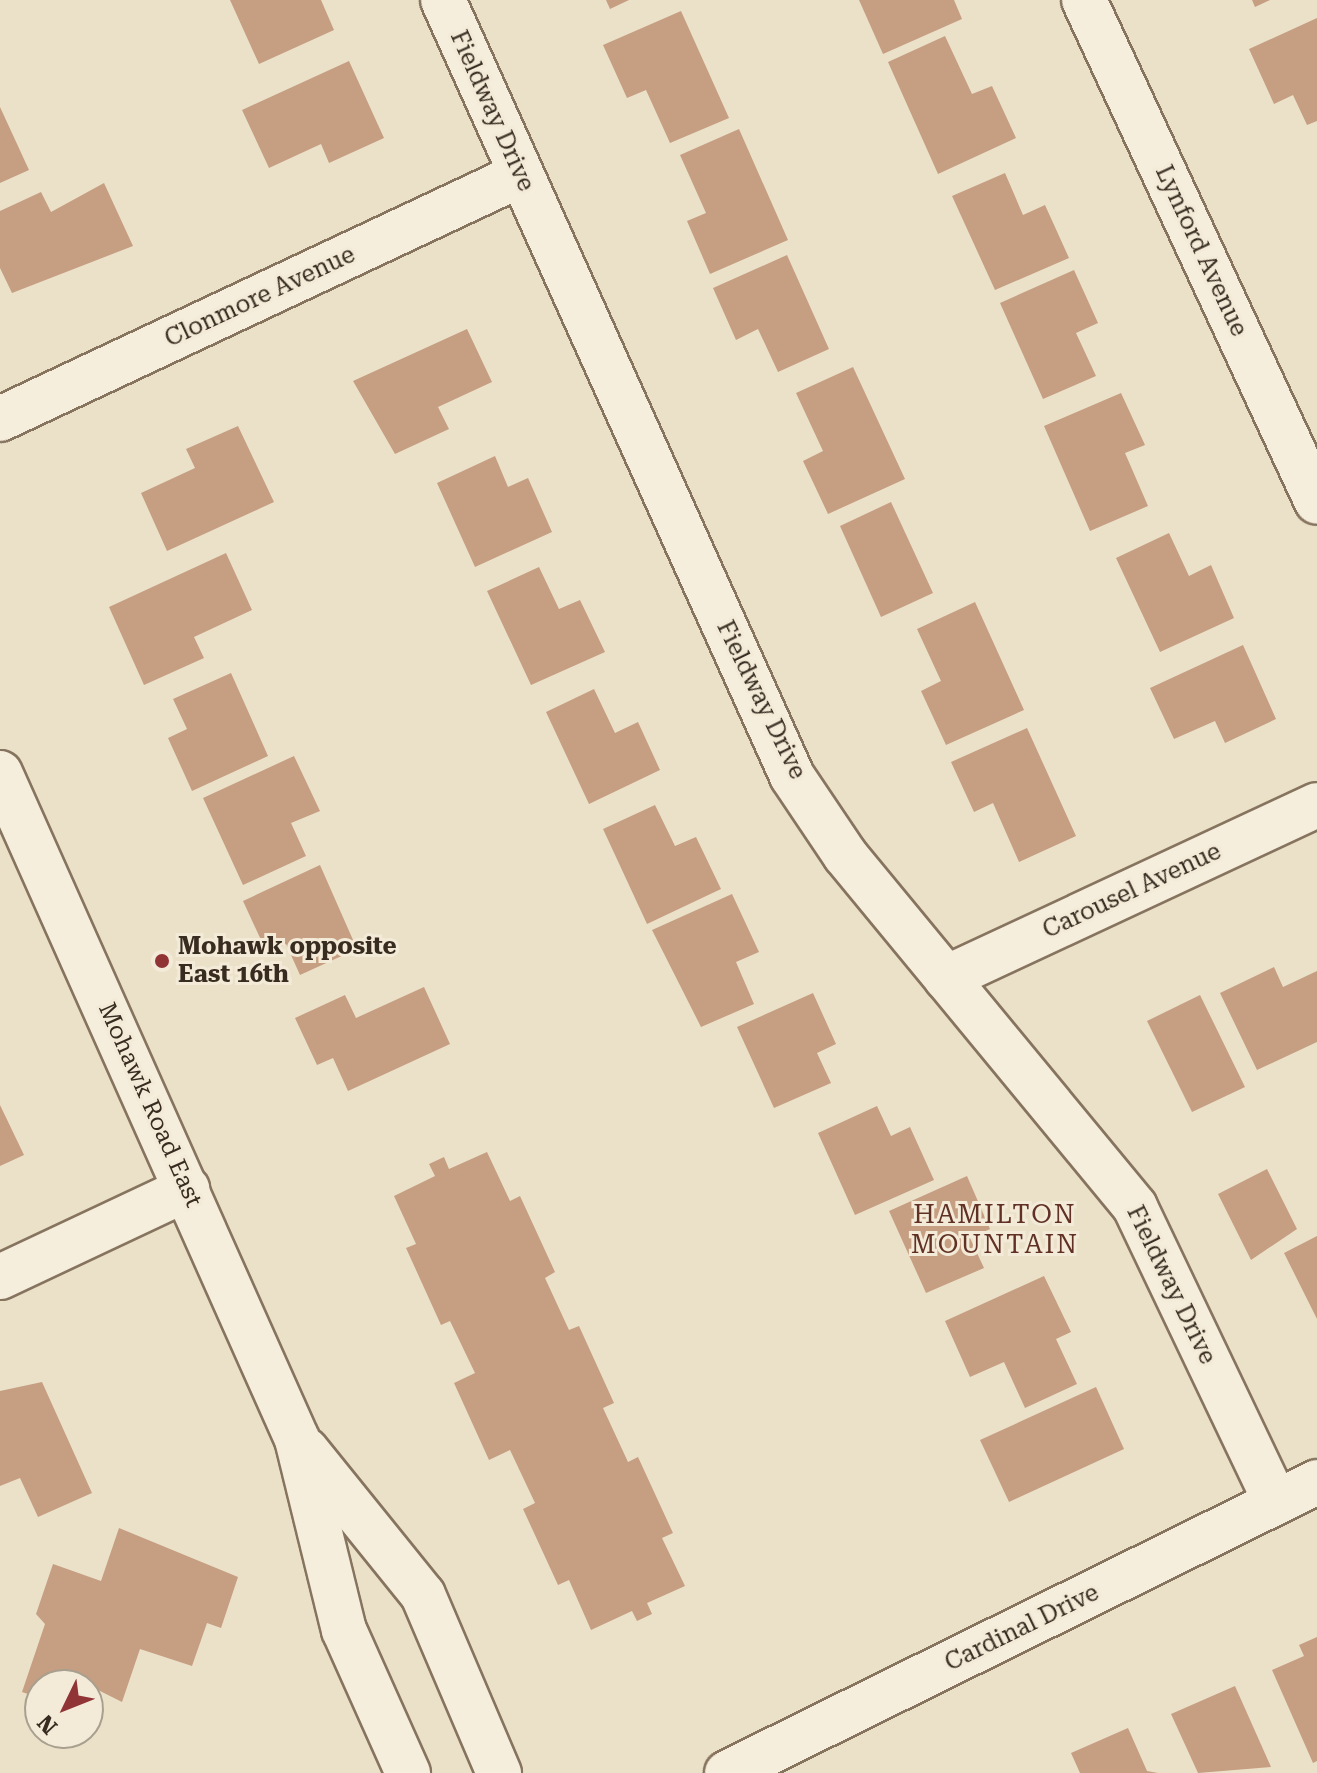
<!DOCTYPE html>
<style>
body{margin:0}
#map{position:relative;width:1317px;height:1773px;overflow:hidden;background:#ebe1c9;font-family:"Roboto Serif",serif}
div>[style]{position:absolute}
.building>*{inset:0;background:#c69e82}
.roads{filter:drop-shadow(2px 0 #86745f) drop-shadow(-2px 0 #86745f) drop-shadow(0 2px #86745f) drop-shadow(0 -2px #86745f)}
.street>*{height:44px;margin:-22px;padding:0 22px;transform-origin:22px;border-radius:22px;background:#f6eedc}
.secondary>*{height:44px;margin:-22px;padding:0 22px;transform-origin:22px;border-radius:22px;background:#f6eedc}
.dots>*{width:22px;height:22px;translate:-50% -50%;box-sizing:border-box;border:4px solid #f3ebd8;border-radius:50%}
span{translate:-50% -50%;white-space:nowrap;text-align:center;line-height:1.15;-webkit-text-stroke:6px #f3ebd8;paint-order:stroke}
.street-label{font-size:24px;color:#382c21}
.poi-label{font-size:24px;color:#382c21;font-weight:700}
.left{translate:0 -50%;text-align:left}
.neighbourhood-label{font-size:26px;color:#603124;letter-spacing:2px}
.north{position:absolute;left:24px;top:1669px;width:80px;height:80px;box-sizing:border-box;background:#f3ebd8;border:2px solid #a89f8f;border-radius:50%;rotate:227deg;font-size:22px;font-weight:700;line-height:32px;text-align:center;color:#382c21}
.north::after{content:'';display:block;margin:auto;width:28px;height:36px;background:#903435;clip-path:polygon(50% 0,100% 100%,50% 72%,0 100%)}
</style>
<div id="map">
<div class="building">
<div style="clip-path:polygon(230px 0,321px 0,334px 30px,259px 64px)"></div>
<div style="clip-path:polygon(606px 0,629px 0,610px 9px)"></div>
<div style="clip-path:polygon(859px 0,954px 0,962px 19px,883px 54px)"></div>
<div style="clip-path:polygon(1252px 0,1270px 0,1255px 7px)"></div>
<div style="clip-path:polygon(681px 11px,729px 118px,670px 143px,646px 90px,627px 98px,603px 45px)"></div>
<div style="clip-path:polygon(1317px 18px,1317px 121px,1307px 125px,1293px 95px,1274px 104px,1249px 49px)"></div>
<div style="clip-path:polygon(945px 36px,972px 94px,992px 86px,1016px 138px,938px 174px,888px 62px)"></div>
<div style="clip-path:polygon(349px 61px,384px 138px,329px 163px,321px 144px,269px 168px,242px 110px)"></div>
<div style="clip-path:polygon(0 107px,29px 170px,0 183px)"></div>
<div style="clip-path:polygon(739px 129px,788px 240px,710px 274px,687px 221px,706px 213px,680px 155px)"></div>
<div style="clip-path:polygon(1005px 173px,1023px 215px,1045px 205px,1069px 258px,995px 290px,952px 196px)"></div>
<div style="clip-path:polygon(104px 183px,133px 246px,12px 293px,0 268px,0 211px,41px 192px,51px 212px)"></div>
<div style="clip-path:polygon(787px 255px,829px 349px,778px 372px,758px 329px,736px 340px,713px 288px)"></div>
<div style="clip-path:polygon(1074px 270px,1098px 323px,1076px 333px,1096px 376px,1043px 399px,1000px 303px)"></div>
<div style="clip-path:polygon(467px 329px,492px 382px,438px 407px,449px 429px,395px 454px,353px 381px)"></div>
<div style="clip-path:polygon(853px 367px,905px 479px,828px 514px,803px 461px,823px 451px,796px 393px)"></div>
<div style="clip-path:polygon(1121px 393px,1145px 445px,1125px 453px,1148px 506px,1090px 531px,1044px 426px)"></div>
<div style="clip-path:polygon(238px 426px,274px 502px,167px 551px,141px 493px,195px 468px,186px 449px)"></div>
<div style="clip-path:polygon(495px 456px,508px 487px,528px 478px,552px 532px,475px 567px,437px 483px)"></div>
<div style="clip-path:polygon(891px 502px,933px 593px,881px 617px,840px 526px)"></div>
<div style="clip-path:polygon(1169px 533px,1189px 576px,1211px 565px,1234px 618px,1160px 652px,1116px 558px)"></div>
<div style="clip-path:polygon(226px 553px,252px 610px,194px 637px,204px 658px,144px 685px,109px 607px)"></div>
<div style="clip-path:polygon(539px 567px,559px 609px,580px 600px,605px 652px,531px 685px,487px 591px)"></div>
<div style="clip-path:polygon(975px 602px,1024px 710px,946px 745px,921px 691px,941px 681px,917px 629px)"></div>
<div style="clip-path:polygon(1243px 645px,1276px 719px,1225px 743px,1215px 721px,1174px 739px,1150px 688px)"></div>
<div style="clip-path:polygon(231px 673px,268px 756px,192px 791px,168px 738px,187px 729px,173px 699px)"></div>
<div style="clip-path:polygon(594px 689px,615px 733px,638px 722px,660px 770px,589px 804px,546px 712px)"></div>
<div style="clip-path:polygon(1027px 728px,1076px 836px,1019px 862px,993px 803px,974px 812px,951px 762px)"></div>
<div style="clip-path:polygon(294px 756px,320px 811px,291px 823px,306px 856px,243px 885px,203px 798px)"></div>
<div style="clip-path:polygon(655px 805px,675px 846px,696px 837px,721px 889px,647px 924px,603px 829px)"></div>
<div style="clip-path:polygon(320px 865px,357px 949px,300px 975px,286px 944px,267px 953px,243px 901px)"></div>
<div style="clip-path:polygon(732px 894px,759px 952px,736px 962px,754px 1004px,701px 1027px,652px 930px)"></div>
<div style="clip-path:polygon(1274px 967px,1283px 987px,1317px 971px,1317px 1042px,1257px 1070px,1220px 993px)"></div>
<div style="clip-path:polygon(424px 987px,450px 1044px,348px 1091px,333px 1058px,317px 1065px,295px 1018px,345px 995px,356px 1018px)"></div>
<div style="clip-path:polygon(813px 993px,836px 1044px,817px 1053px,831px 1083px,774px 1108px,737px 1027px)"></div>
<div style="clip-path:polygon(1200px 995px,1245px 1087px,1192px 1112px,1147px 1021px)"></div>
<div style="clip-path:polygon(0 1105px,24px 1155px,0 1166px)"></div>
<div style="clip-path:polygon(877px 1106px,891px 1136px,910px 1127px,934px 1180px,855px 1215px,818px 1133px)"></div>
<div style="clip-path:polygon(487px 1152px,510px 1201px,520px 1196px,555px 1272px,545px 1278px,569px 1330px,579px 1326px,614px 1403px,603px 1408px,628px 1462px,638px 1457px,673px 1533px,662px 1538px,685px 1586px,647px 1603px,652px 1614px,637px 1621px,632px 1611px,591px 1630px,569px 1580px,558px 1585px,523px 1509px,535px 1503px,510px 1450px,489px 1460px,454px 1383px,475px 1373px,450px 1321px,441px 1325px,406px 1248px,416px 1244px,394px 1196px,435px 1176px,429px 1164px,444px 1157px,449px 1169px)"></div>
<div style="clip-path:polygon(1267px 1169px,1297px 1229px,1251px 1260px,1218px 1194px)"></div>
<div style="clip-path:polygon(967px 1176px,990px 1229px,970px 1238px,984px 1268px,926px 1293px,889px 1211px)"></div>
<div style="clip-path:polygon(1317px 1236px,1317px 1319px,1284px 1253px)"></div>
<div style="clip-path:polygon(1044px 1276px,1071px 1332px,1056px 1339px,1077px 1384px,1025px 1408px,1004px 1362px,970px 1377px,945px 1321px)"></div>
<div style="clip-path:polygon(42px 1382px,92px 1493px,38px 1517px,20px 1478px,0 1486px,0 1391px)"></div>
<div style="clip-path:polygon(1096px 1387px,1124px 1449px,1009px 1502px,980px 1440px)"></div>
<div style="clip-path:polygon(119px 1528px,238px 1577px,221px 1628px,207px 1623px,192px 1666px,140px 1649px,122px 1702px,88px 1685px,40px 1685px,40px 1698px,22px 1692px,45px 1624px,36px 1614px,53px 1564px,101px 1581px)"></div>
<div style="clip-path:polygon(1317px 1637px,1317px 1761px,1313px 1763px,1272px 1670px,1304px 1656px,1299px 1645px)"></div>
<div style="clip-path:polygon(1235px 1686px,1271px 1767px,1198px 1773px,1171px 1714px)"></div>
<div style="clip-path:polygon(1128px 1728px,1147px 1771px,1158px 1773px,1080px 1773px,1071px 1753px)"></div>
</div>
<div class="roads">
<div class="street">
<div style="left:443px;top:0;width:851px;rotate:65.78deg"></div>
<div style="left:792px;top:776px;width:95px;rotate:56.1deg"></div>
<div style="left:845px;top:855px;width:456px;rotate:50.5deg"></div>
<div style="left:1135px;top:1207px;width:327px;rotate:64.5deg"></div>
<div style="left:1084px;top:0;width:553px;rotate:65.1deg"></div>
<div style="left:0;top:419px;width:574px;rotate:-25.14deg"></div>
<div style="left:946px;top:978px;width:409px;rotate:-25deg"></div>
<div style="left:0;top:1277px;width:207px;rotate:-25.2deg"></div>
<div style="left:727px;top:1773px;width:658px;rotate:-26.25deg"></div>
</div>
<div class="secondary">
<div style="left:0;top:773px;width:729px;rotate:65.97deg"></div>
<div style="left:297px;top:1439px;width:197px;rotate:76.2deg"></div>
<div style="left:344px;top:1630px;width:157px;rotate:65.9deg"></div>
<div style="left:306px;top:1450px;width:186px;rotate:51.1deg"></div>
<div style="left:423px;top:1595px;width:194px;rotate:66.9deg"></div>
</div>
</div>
<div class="dots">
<div style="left:162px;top:961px;background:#903435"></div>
</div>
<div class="street-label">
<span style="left:492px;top:111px;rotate:66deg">Fieldway Drive</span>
<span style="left:1201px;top:251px;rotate:65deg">Lynford Avenue</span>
<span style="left:260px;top:297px;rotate:-25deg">Clonmore Avenue</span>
<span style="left:761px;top:700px;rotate:64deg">Fieldway Drive</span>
<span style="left:1132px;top:891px;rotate:-25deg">Carousel Avenue</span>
<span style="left:150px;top:1105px;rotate:66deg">Mohawk Road East</span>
<span style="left:1171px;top:1285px;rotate:64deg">Fieldway Drive</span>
<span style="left:1022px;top:1628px;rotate:-26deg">Cardinal Drive</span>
</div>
<div class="poi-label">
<span class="left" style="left:178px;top:961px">Mohawk opposite<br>East 16th</span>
</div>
<div class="neighbourhood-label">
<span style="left:995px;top:1230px">HAMILTON<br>MOUNTAIN</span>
</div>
<div class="north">N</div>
</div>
